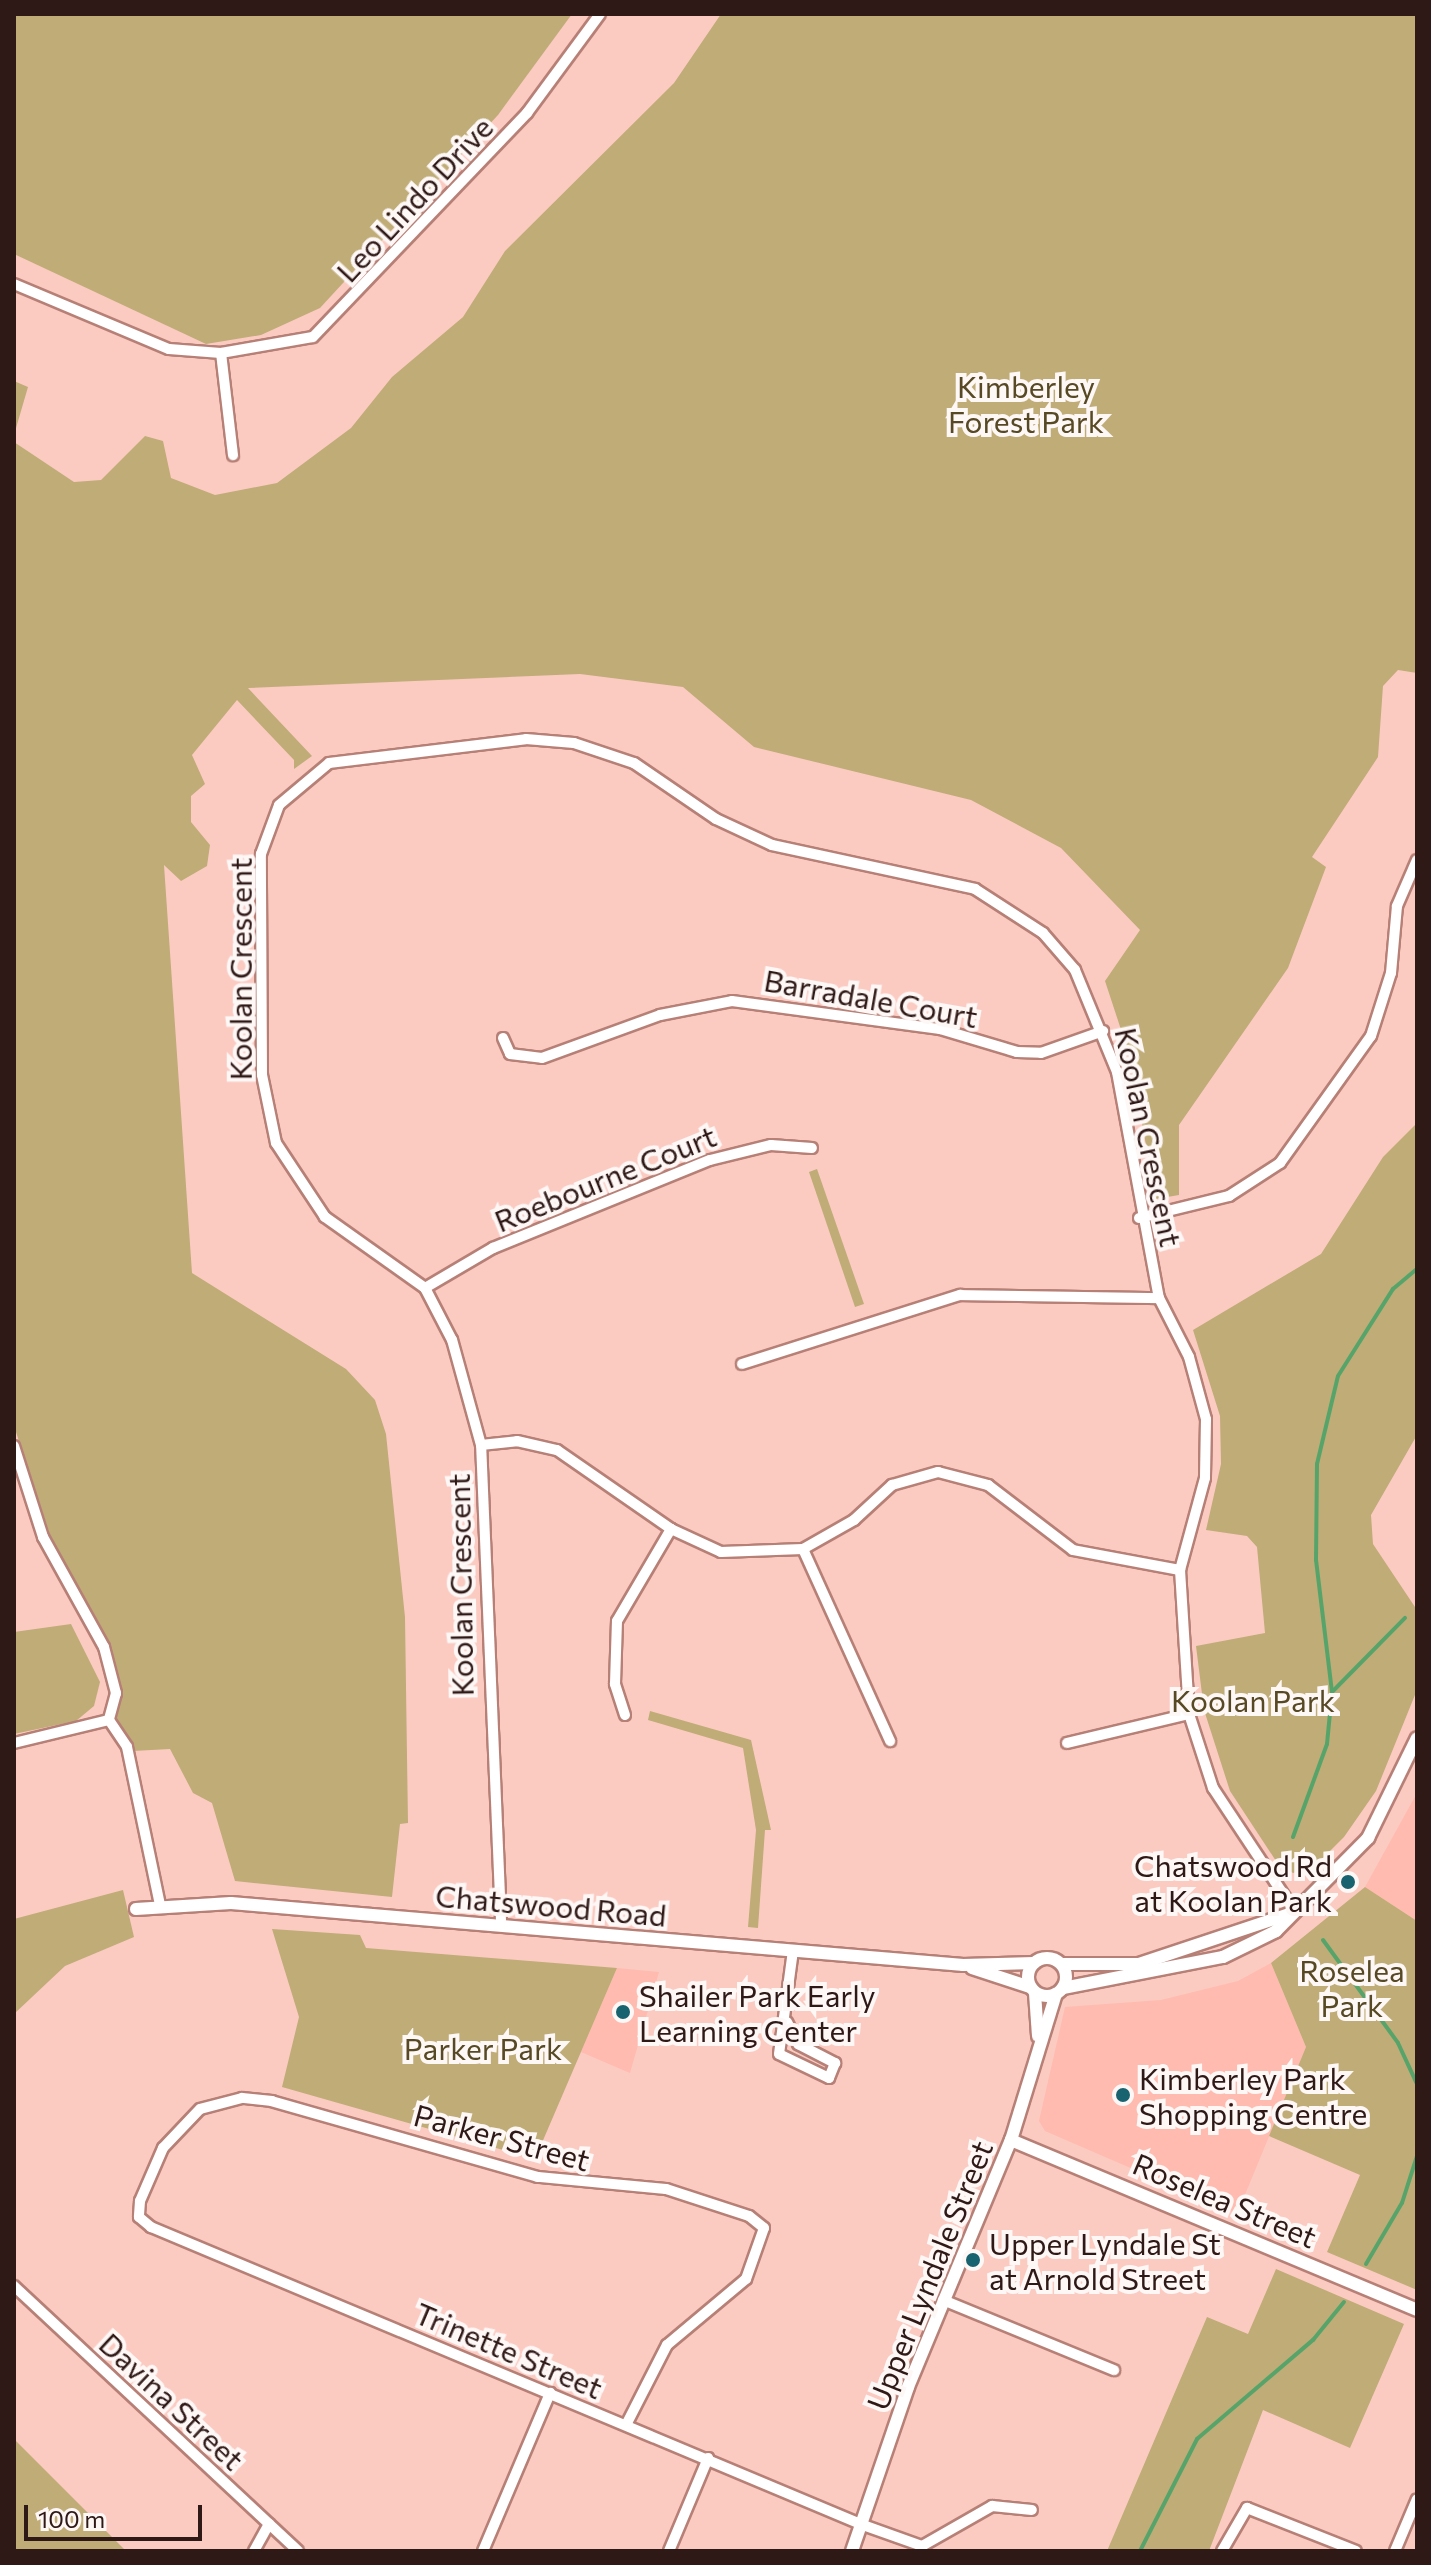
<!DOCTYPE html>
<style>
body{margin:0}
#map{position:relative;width:1431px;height:2565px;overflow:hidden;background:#fbcbc2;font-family:Commissioner,sans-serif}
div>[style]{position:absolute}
.built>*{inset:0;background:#ffbbaf}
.green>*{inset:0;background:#c0ac77}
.stream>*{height:4px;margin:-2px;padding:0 2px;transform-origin:2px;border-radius:2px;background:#57a46a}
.roads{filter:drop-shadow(2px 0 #b78077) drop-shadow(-2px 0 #b78077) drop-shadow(0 2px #b78077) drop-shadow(0 -2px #b78077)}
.minor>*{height:10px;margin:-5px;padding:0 5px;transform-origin:5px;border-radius:5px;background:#fff}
.tertiary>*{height:12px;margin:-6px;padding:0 6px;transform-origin:6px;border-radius:6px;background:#fff}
.tertiary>.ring{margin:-6px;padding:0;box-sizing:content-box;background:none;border:12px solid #fff;border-radius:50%}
.dots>*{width:22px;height:22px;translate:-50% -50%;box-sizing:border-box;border:4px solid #fdf7f6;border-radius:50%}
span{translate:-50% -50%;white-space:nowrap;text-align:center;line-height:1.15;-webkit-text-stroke:8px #fdf7f6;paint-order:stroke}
.street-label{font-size:30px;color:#2f1916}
.park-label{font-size:30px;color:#574923}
.poi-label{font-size:30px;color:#2f1916}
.right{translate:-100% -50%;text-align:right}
.left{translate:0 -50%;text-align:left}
.frame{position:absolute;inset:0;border:16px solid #2f1916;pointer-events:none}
.scale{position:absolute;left:24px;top:2505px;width:178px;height:36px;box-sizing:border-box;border:4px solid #2f1916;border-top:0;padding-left:10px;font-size:24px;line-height:28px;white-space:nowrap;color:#2f1916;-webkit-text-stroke:6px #fdf7f6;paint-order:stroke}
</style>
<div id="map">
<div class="built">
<div style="clip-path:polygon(1417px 1793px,1417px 1921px,1365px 1887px)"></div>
<div style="clip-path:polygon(1271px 1963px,1306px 2047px,1237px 2214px,1045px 2131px,1039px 2121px,1065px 2007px,1161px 2000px,1238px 1981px)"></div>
<div style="clip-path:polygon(617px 1968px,659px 1972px,630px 2073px,581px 2052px)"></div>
</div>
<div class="green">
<div style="clip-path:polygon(14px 14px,572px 14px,498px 115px,320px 308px,261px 335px,206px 344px,14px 254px)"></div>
<div style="clip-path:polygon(721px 14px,1417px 14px,1417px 673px,1398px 670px,1383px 686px,1378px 757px,1312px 857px,1326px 867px,1288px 968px,1179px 1125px,1179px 1195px,1156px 1199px,1129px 1054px,1105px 981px,1140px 930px,1061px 848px,971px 800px,754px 747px,683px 687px,580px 674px,248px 688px,312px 756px,294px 769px,294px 760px,237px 700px,192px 755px,205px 784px,191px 796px,191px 822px,210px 845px,207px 866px,181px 881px,164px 865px,192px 1273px,346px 1369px,375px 1400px,386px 1434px,405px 1617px,408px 1823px,400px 1824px,392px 1897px,235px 1881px,212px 1803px,193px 1793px,170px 1749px,133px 1751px,115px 1717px,121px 1698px,94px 1614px,55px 1550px,14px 1426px,14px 442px,74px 482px,101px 480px,145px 436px,163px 441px,171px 478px,215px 495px,277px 483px,351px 428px,392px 377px,463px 317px,505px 251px,674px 83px)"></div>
<div style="clip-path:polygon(14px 381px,28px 387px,14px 435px)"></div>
<div style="clip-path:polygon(1417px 1123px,1417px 1435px,1371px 1515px,1373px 1544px,1417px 1610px,1417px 1690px,1376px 1791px,1344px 1837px,1314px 1867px,1293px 1873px,1276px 1861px,1230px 1791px,1204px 1710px,1196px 1646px,1265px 1633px,1257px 1547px,1247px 1536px,1206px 1530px,1221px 1464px,1220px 1416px,1193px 1330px,1321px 1254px,1383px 1157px)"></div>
<div style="clip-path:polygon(817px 1169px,864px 1304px,855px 1307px,809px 1172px)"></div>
<div style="clip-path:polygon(71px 1624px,100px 1682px,94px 1706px,76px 1721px,14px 1734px,14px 1632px)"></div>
<div style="clip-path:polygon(650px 1711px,751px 1740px,771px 1830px,765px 1830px,758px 1928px,748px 1927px,756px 1830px,743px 1748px,648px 1720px)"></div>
<div style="clip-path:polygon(1365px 1887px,1417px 1921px,1417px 2290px,1327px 2252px,1360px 2175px,1269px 2136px,1306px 2047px,1271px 1963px)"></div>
<div style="clip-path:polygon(123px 1890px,134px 1937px,65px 1966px,14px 2014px,14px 1919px)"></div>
<div style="clip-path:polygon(272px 1929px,360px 1935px,366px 1948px,617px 1968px,535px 2159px,282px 2087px,299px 2017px)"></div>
<div style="clip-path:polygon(1276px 2269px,1404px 2324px,1350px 2448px,1263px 2410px,1209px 2551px,1107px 2551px,1207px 2317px,1248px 2334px)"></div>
<div style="clip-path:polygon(14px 2439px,126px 2551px,14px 2551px)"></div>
</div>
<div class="stream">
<div style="left:1332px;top:1692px;width:104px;rotate:-45.4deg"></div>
<div style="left:1293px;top:1837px;width:99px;rotate:-69.9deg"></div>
<div style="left:1327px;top:1744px;width:52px;rotate:-84.5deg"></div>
<div style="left:1332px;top:1692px;width:133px;rotate:-96.9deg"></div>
<div style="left:1316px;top:1560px;width:96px;rotate:-89.4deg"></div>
<div style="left:1317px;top:1464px;width:90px;rotate:-76.6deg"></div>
<div style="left:1338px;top:1376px;width:103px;rotate:-57.7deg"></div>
<div style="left:1393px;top:1289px;width:31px;rotate:-40deg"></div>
<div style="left:1323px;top:1940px;width:127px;rotate:53.9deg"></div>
<div style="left:1398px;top:2043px;width:45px;rotate:65.1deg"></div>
<div style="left:1366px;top:2264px;width:71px;rotate:-59.5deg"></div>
<div style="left:1402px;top:2203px;width:49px;rotate:-72.3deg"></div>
<div style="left:1140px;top:2551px;width:126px;rotate:-63deg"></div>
<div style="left:1197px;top:2439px;width:153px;rotate:-40.5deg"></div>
<div style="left:1313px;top:2340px;width:49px;rotate:-50.8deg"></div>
</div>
<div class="roads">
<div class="minor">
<div style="left:14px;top:284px;width:168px;rotate:22.8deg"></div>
<div style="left:169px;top:349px;width:52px;rotate:4.4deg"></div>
<div style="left:221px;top:353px;width:93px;rotate:-9.9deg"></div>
<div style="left:313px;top:337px;width:310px;rotate:-46.3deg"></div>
<div style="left:527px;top:113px;width:123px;rotate:-53.6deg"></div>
<div style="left:221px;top:353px;width:103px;rotate:83.3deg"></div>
<div style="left:503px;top:1038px;width:17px;rotate:66deg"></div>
<div style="left:510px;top:1054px;width:32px;rotate:7deg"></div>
<div style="left:542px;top:1058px;width:126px;rotate:-20deg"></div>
<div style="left:660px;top:1015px;width:73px;rotate:-11deg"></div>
<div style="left:732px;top:1001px;width:210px;rotate:7.7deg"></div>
<div style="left:940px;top:1029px;width:80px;rotate:16.6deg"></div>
<div style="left:1017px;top:1052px;width:24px;rotate:2deg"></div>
<div style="left:1041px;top:1053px;width:66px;rotate:-19.5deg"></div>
<div style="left:1139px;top:1218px;width:93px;rotate:-13.7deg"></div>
<div style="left:1229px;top:1196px;width:61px;rotate:-32.9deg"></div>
<div style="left:1280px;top:1163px;width:156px;rotate:-54.4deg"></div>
<div style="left:1371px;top:1036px;width:66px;rotate:-72.4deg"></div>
<div style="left:1391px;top:973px;width:67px;rotate:-84.9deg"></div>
<div style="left:1397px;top:906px;width:50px;rotate:-66.5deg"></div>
<div style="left:425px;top:1288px;width:79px;rotate:-30.5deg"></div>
<div style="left:493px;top:1248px;width:234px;rotate:-22.1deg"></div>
<div style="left:710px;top:1160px;width:63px;rotate:-13.8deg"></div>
<div style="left:771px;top:1145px;width:41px;rotate:4.2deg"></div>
<div style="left:742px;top:1364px;width:229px;rotate:-17.6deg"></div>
<div style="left:960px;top:1295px;width:199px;rotate:0.9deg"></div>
<div style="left:481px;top:1445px;width:36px;rotate:-6deg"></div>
<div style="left:517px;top:1441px;width:41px;rotate:12.7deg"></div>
<div style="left:557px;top:1450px;width:139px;rotate:34.7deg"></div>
<div style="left:671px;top:1529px;width:55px;rotate:24.7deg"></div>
<div style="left:721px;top:1552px;width:82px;rotate:-2.1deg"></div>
<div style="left:803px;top:1549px;width:59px;rotate:-29.6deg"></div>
<div style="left:854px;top:1520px;width:52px;rotate:-42.6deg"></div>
<div style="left:892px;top:1485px;width:48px;rotate:-15.8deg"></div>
<div style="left:938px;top:1472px;width:52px;rotate:14.6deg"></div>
<div style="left:988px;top:1485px;width:107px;rotate:37.4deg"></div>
<div style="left:1073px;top:1550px;width:109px;rotate:10.6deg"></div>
<div style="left:14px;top:1446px;width:96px;rotate:72.3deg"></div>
<div style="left:43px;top:1537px;width:126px;rotate:61deg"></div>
<div style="left:104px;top:1647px;width:48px;rotate:75.4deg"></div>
<div style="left:116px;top:1693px;width:28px;rotate:105deg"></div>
<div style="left:109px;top:1720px;width:32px;rotate:56deg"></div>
<div style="left:127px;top:1747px;width:161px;rotate:78.2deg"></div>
<div style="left:803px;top:1549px;width:211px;rotate:65.6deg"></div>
<div style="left:625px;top:1715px;width:33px;rotate:-108deg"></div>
<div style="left:615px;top:1684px;width:63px;rotate:-88.2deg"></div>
<div style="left:617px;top:1621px;width:107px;rotate:-59.6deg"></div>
<div style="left:14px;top:1743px;width:98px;rotate:-13.6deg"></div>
<div style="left:1067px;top:1743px;width:125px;rotate:-13.4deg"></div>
<div style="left:501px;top:1920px;width:475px;rotate:-92.4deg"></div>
<div style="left:481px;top:1445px;width:109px;rotate:-105.4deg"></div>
<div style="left:452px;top:1340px;width:59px;rotate:-117.4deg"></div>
<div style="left:425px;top:1288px;width:123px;rotate:-144.6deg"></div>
<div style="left:325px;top:1217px;width:89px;rotate:-123.5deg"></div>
<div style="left:276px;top:1143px;width:69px;rotate:-101.6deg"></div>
<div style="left:262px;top:1075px;width:221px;rotate:-90.3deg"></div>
<div style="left:261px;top:854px;width:52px;rotate:-69.8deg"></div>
<div style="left:279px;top:805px;width:65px;rotate:-40deg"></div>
<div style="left:329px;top:763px;width:198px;rotate:-6.9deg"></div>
<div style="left:526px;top:739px;width:48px;rotate:4.8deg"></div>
<div style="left:574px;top:743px;width:63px;rotate:18.4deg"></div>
<div style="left:634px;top:763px;width:99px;rotate:34.3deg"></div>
<div style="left:716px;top:819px;width:62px;rotate:24.9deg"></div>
<div style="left:772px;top:845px;width:208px;rotate:12.2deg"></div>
<div style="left:975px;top:889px;width:81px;rotate:32.9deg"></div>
<div style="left:1043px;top:933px;width:49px;rotate:49.1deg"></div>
<div style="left:1075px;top:970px;width:110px;rotate:67.6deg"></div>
<div style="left:1117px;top:1072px;width:230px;rotate:79.5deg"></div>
<div style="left:1159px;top:1298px;width:66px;rotate:63deg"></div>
<div style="left:1189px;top:1357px;width:64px;rotate:74.7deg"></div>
<div style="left:1206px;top:1419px;width:59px;rotate:91deg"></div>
<div style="left:1205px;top:1478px;width:95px;rotate:105.2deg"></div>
<div style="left:1180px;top:1570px;width:144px;rotate:86.4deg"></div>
<div style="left:1189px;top:1714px;width:78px;rotate:72deg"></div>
<div style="left:1213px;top:1788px;width:149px;rotate:56.5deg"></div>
<div style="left:787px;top:2022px;width:25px;rotate:63deg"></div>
<div style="left:798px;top:2044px;width:42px;rotate:27.2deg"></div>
<div style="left:835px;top:2063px;width:16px;rotate:112deg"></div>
<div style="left:829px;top:2078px;width:55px;rotate:-154.4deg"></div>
<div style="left:779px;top:2054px;width:105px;rotate:-82.3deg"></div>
<div style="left:14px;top:2286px;width:388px;rotate:43deg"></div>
<div style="left:943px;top:2300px;width:185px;rotate:22.3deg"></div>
<div style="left:626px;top:2425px;width:90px;rotate:-62.9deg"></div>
<div style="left:667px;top:2345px;width:103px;rotate:-39.9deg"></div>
<div style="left:746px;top:2279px;width:54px;rotate:-70.6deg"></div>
<div style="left:764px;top:2228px;width:19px;rotate:-141deg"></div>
<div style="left:749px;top:2216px;width:87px;rotate:-162deg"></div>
<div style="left:666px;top:2189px;width:129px;rotate:-174.6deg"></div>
<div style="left:538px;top:2177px;width:277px;rotate:-164.1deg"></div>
<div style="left:272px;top:2101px;width:30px;rotate:-174deg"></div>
<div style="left:242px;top:2098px;width:43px;rotate:165.3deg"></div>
<div style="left:200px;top:2109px;width:54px;rotate:133.5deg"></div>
<div style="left:163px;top:2148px;width:58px;rotate:113.5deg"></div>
<div style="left:140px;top:2201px;width:16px;rotate:94deg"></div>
<div style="left:139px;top:2217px;width:16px;rotate:40deg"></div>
<div style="left:151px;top:2227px;width:772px;rotate:22.71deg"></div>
<div style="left:863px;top:2525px;width:63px;rotate:19.6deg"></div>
<div style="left:922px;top:2546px;width:81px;rotate:-29.7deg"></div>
<div style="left:992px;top:2506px;width:40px;rotate:5.7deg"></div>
<div style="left:254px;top:2551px;width:31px;rotate:-61deg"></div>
<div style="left:483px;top:2551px;width:172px;rotate:-67deg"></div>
<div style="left:669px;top:2551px;width:101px;rotate:-67.2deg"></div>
<div style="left:1222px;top:2551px;width:50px;rotate:-59.8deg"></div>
<div style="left:1247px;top:2508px;width:117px;rotate:21.5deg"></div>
<div style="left:1395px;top:2551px;width:56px;rotate:-67.1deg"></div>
</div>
<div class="tertiary">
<div style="left:136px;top:1909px;width:95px;rotate:-3.6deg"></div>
<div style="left:231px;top:1903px;width:735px;rotate:4.84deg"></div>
<div style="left:963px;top:1965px;width:71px;rotate:-1.6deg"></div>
<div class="ring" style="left:1028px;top:1958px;width:26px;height:26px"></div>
<div style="left:1062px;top:1964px;width:77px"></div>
<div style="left:1139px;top:1964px;width:161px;rotate:-18.4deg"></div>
<div style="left:972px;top:1968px;width:61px;rotate:18.1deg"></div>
<div style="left:1063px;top:1988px;width:163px;rotate:-11deg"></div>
<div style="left:1223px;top:1957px;width:59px;rotate:-26.1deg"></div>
<div style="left:1276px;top:1931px;width:131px;rotate:-45.3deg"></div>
<div style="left:1368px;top:1838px;width:111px;rotate:-63.9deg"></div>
<div style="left:1035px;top:1993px;width:43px;rotate:86deg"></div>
<div style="left:1011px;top:2140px;width:440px;rotate:22.7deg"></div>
<div style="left:852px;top:2551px;width:173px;rotate:-71.1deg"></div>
<div style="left:908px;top:2387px;width:268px;rotate:-67.4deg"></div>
<div style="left:1011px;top:2140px;width:153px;rotate:-72.9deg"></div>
</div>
</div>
<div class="dots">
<div style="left:1348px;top:1882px;background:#18636f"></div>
<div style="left:623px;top:2012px;background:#18636f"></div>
<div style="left:1123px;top:2095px;background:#18636f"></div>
<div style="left:973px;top:2260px;background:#18636f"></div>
</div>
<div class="street-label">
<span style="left:414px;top:199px;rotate:-47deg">Leo Lindo Drive</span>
<span style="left:240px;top:969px;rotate:-90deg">Koolan Crescent</span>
<span style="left:871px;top:998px;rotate:10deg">Barradale Court</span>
<span style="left:1149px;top:1137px;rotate:78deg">Koolan Crescent</span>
<span style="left:605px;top:1178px;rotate:-22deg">Roebourne Court</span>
<span style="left:460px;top:1585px;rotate:-91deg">Koolan Crescent</span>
<span style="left:551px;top:1905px;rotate:5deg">Chatswood Road</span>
<span style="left:502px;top:2137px;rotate:15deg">Parker Street</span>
<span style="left:1225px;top:2200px;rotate:23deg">Roselea Street</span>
<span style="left:929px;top:2275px;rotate:-68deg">Upper Lyndale Street</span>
<span style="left:509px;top:2350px;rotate:23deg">Trinette Street</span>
<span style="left:172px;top:2401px;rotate:43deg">Davina Street</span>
</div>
<div class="park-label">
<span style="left:1026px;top:403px">Kimberley<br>Forest Park</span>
<span style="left:1253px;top:1700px">Koolan Park</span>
<span style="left:1352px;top:1987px">Roselea<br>Park</span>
<span style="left:483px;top:2048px">Parker Park</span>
</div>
<div class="poi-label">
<span class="right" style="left:1332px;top:1882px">Chatswood Rd<br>at Koolan Park</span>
<span class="left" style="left:639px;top:2012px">Shailer Park Early<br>Learning Center</span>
<span class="left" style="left:1139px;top:2095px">Kimberley Park<br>Shopping Centre</span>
<span class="left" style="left:989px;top:2260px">Upper Lyndale St<br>at Arnold Street</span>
</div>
<div class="frame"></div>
<div class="scale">100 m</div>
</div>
